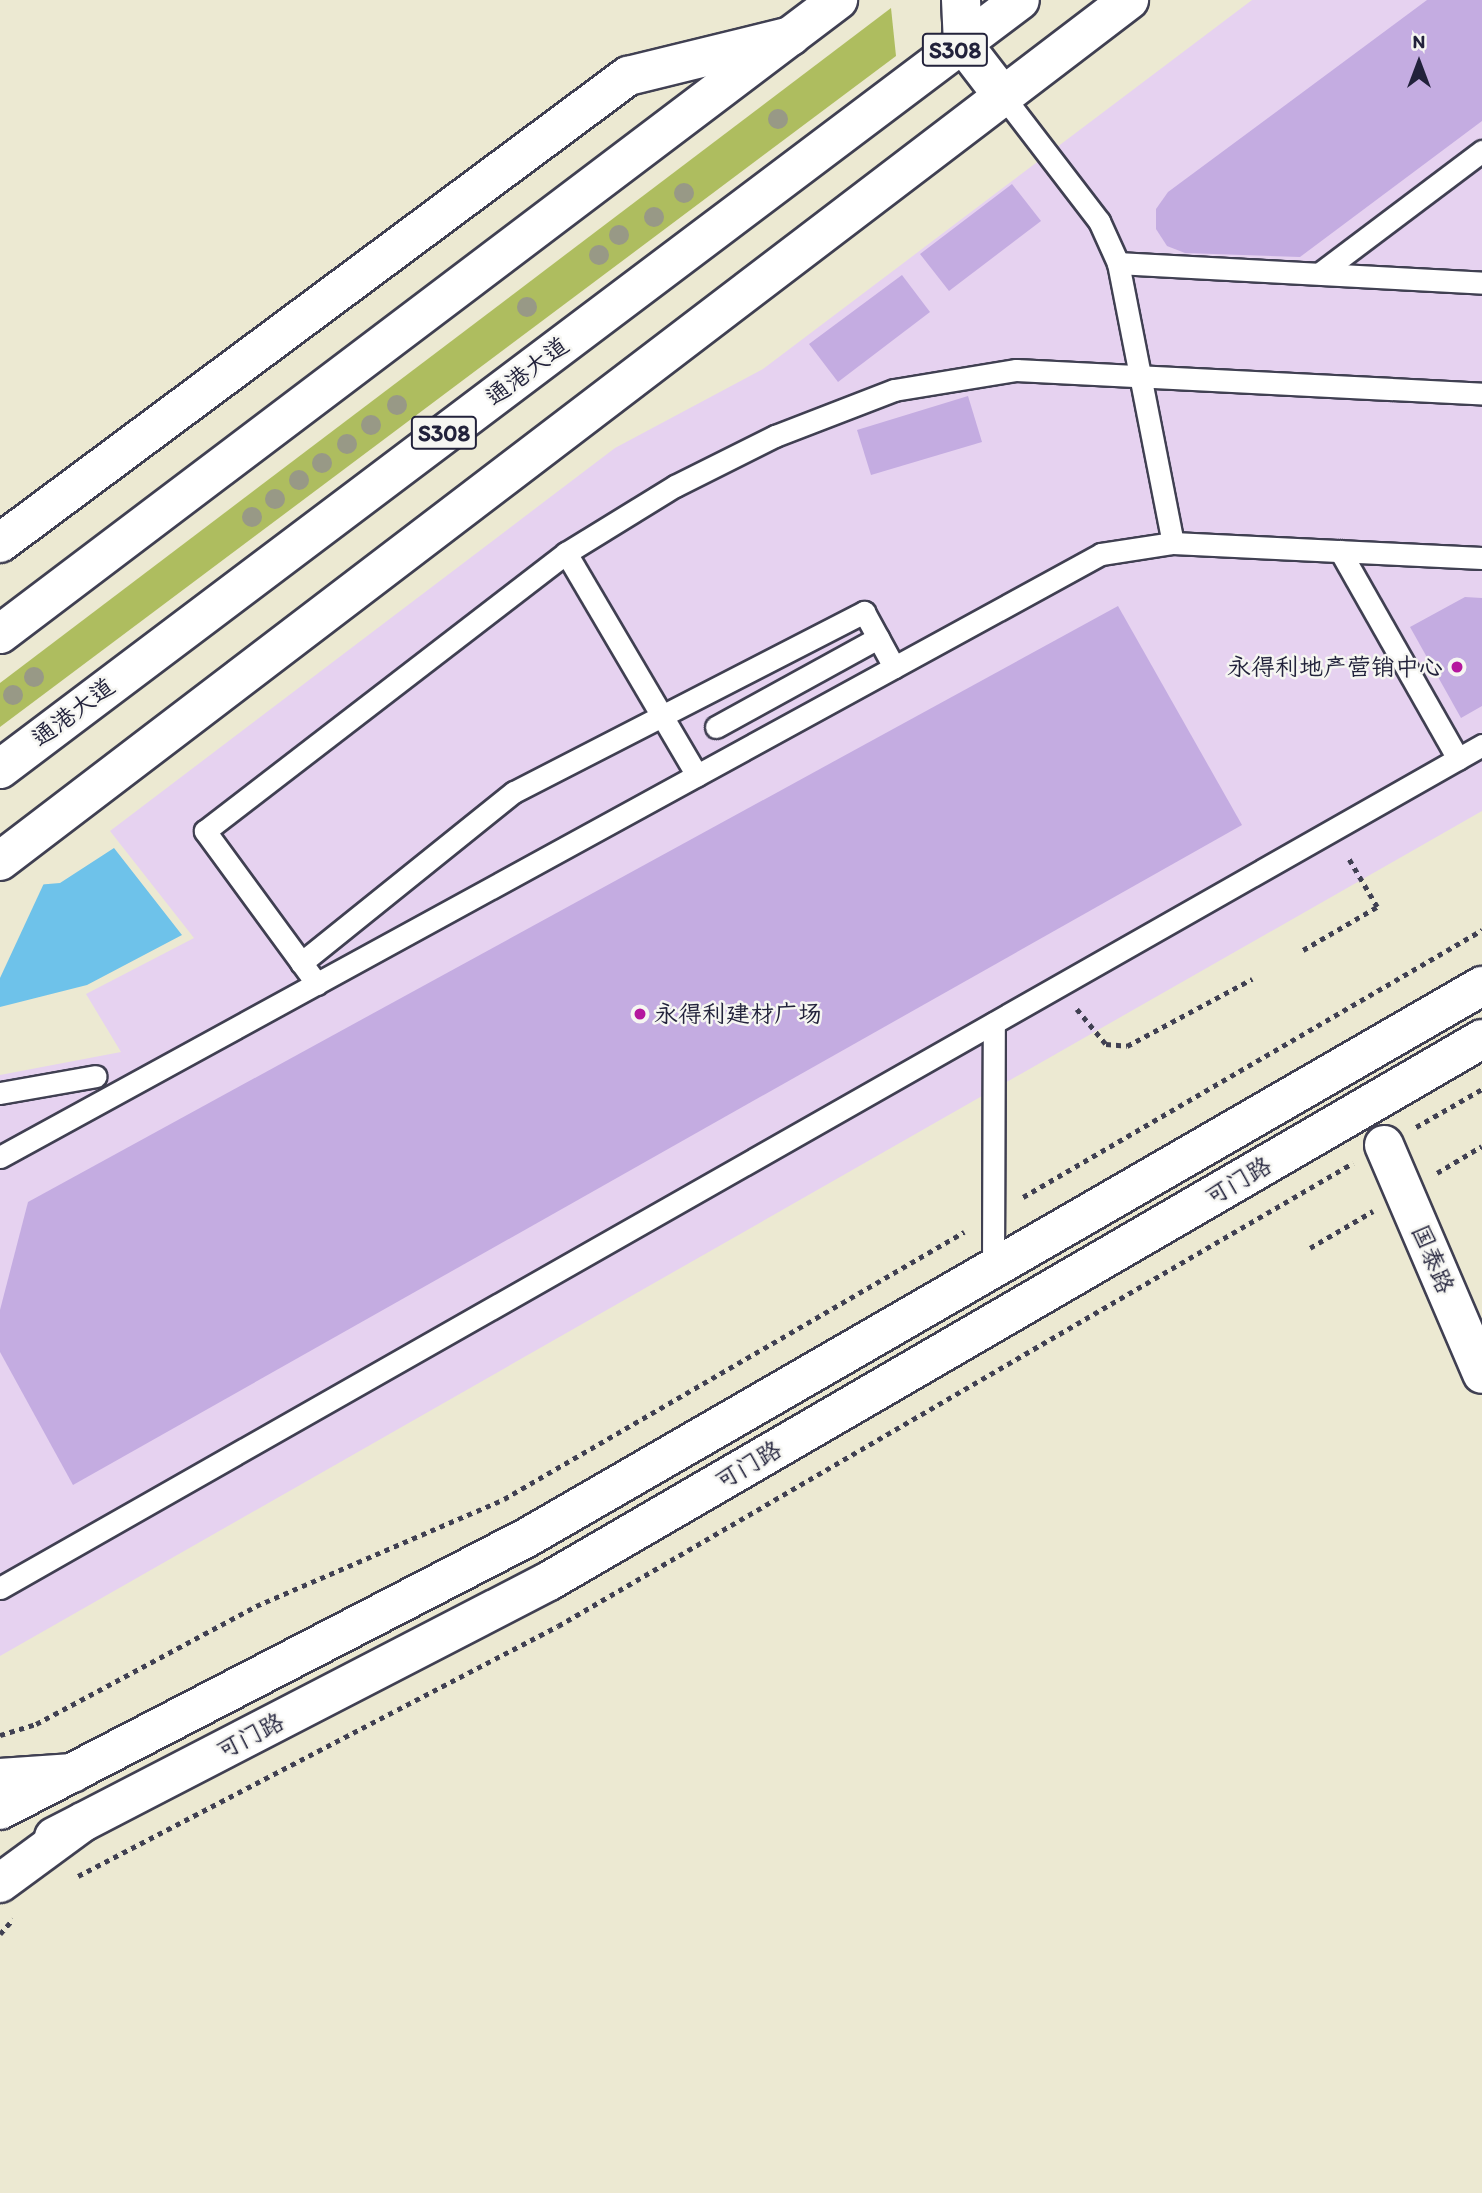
<!DOCTYPE html>
<meta charset="utf-8">
<style>
body{margin:0}
#map{position:relative;width:1482px;height:2193px;overflow:hidden;background:#ece9d2;font-family:Itim,"LXGW WenKai TC",sans-serif}
div>[style]{position:absolute}
.built>*{inset:0;background:#e6d2f0}
.green>*{inset:0;background:#aebd5f}
.water>*{inset:0;background:#6ec2ea}
.pier>*{inset:0;background:#ece9d2}
.building>*{inset:0;background:#c4ace1}
.path>*{height:4.5px;margin-top:-2.25px;transform-origin:0;background:repeating-linear-gradient(90deg,#404052 0 5px,transparent 0 10px)}
.roads{filter:drop-shadow(2px 0 #404052) drop-shadow(-2px 0 #404052) drop-shadow(0 2px #404052) drop-shadow(0 -2px #404052)}
.service>*{height:21px;margin:-10.5px;padding:0 10.5px;transform-origin:10.5px;border-radius:10.5px;background:#fff}
.minor>*{height:38px;margin:-19px;padding:0 19px;transform-origin:19px;border-radius:19px;background:#fff}
.tertiary>*{height:38px;margin:-19px;padding:0 19px;transform-origin:19px;border-radius:19px;background:#fff}
.secondary>*{height:38px;margin:-19px;padding:0 19px;transform-origin:19px;border-radius:19px;background:#fff}
.primary>*{height:38px;margin:-19px;padding:0 19px;transform-origin:19px;border-radius:19px;background:#fff}
.trees>*{width:20px;height:20px;margin:-10px;border-radius:50%;background:#989986}
.dots>*{width:19px;height:19px;translate:-50% -50%;box-sizing:border-box;border:4px solid #f6f6f2;border-radius:50%}
span{translate:-50% -50%;white-space:nowrap;text-align:center;line-height:1.15;-webkit-text-stroke:5px #f6f6f2;paint-order:stroke}
.shield-label span{padding:2px 5px;background:#f6f6f2;border:2px solid;border-radius:5px;-webkit-text-stroke-width:0}
.shield-label{font-size:23px;color:#22223b;font-weight:700}
.street-label{font-size:24px;color:#22223b}
.poi-label{font-size:24px;color:#22223b}
.right{translate:-100% -50%;text-align:right}
.left{translate:0 -50%;text-align:left}
.north{position:absolute;left:1384px;top:28px;width:70px;height:70px;-webkit-text-stroke:5px #f6f6f2;paint-order:stroke;rotate:0deg;font-size:19px;font-weight:700;line-height:28px;text-align:center;color:#22223b}
.north::after{content:'';display:block;margin:auto;width:24px;height:32px;background:#22223b;clip-path:polygon(50% 0,100% 100%,50% 72%,0 100%)}
</style>
<div id="map">
<div class="built">
<div style="clip-path:polygon(1252px 0,1482px 0,1482px 811px,0 1656px,0 1075px,121px 1052px,86px 994px,194px 938px,110px 831px,615px 448px,763px 369px)"></div>
</div>
<div class="green">
<div style="clip-path:polygon(891px 8px,896px 56px,0 727px,0 683px)"></div>
</div>
<div class="water">
<div style="clip-path:polygon(114px 848px,182px 935px,87px 985px,0 1007px,0 888px,60px 883px)"></div>
</div>
<div class="pier">
<div style="clip-path:polygon(45px 881px,0 978px,0 885px)"></div>
</div>
<div class="building">
<div style="clip-path:polygon(1427px 0,1482px 0,1482px 121px,1300px 257px,1185px 253px,1167px 246px,1156px 229px,1156px 209px,1168px 192px)"></div>
<div style="clip-path:polygon(1012px 184px,1041px 221px,949px 291px,920px 254px)"></div>
<div style="clip-path:polygon(902px 275px,930px 312px,838px 382px,809px 344px)"></div>
<div style="clip-path:polygon(968px 396px,982px 442px,871px 475px,857px 430px)"></div>
<div style="clip-path:polygon(1465px 597px,1482px 598px,1482px 706px,1461px 718px,1410px 627px)"></div>
<div style="clip-path:polygon(1118px 606px,1242px 825px,73px 1485px,0 1352px,0 1310px,28px 1202px)"></div>
</div>
<div class="path">
<div style="left:1303px;top:950px;width:86px;rotate:-30.2deg"></div>
<div style="left:1377px;top:907px;width:59px;rotate:-120.5deg"></div>
<div style="left:1077px;top:1009px;width:45px;rotate:50.4deg"></div>
<div style="left:1106px;top:1044px;width:21px;rotate:5deg"></div>
<div style="left:1127px;top:1046px;width:142px;rotate:-28.2deg"></div>
<div style="left:1416px;top:1127px;width:76px;rotate:-29.9deg"></div>
<div style="left:1437px;top:1173px;width:52px;rotate:-31deg"></div>
<div style="left:1023px;top:1197px;width:531px;rotate:-30.19deg"></div>
<div style="left:1310px;top:1248px;width:73px;rotate:-30.4deg"></div>
<div style="left:0;top:1735px;width:38px;rotate:-17deg"></div>
<div style="left:36px;top:1724px;width:250px;rotate:-28.2deg"></div>
<div style="left:256px;top:1606px;width:270px;rotate:-23.3deg"></div>
<div style="left:504px;top:1499px;width:532px;rotate:-30.13deg"></div>
<div style="left:78px;top:1876px;width:541px;rotate:-27.51deg"></div>
<div style="left:558px;top:1626px;width:920px;rotate:-30.22deg"></div>
<div style="left:0;top:1934px;width:20px;rotate:-49deg"></div>
</div>
<div class="roads">
<div class="service">
<div style="left:1003px;top:96px;width:158px;rotate:52.5deg"></div>
<div style="left:1099px;top:221px;width:46px;rotate:65.7deg"></div>
<div style="left:1118px;top:263px;width:285px;rotate:78.9deg"></div>
<div style="left:1118px;top:263px;width:365px;rotate:3.1deg"></div>
<div style="left:1320px;top:273px;width:203px;rotate:-37deg"></div>
<div style="left:1340px;top:551px;width:239px;rotate:60.4deg"></div>
<div style="left:566px;top:553px;width:258px;rotate:59.5deg"></div>
<div style="left:716px;top:727px;width:185px;rotate:-28.8deg"></div>
<div style="left:301px;top:963px;width:273px;rotate:-38.8deg"></div>
<div style="left:514px;top:792px;width:394px;rotate:-27.2deg"></div>
<div style="left:864px;top:612px;width:63px;rotate:61.4deg"></div>
<div style="left:317px;top:984px;width:190px;rotate:-126.2deg"></div>
<div style="left:205px;top:831px;width:456px;rotate:-37.6deg"></div>
<div style="left:566px;top:553px;width:128px;rotate:-31.6deg"></div>
<div style="left:675px;top:486px;width:112px;rotate:-26.6deg"></div>
<div style="left:775px;top:436px;width:128px;rotate:-21.1deg"></div>
<div style="left:894px;top:390px;width:124px;rotate:-9.3deg"></div>
<div style="left:1016px;top:370px;width:467px;rotate:2.9deg"></div>
<div style="left:0;top:1093px;width:97px;rotate:-10deg"></div>
<div style="left:0;top:1157px;width:1255px;rotate:-28.71deg"></div>
<div style="left:1101px;top:554px;width:73px;rotate:-8.7deg"></div>
<div style="left:1173px;top:543px;width:309px;rotate:2.8deg"></div>
<div style="left:993px;top:1268px;width:245px;rotate:-89.8deg"></div>
<div style="left:0;top:1588px;width:1705px;rotate:-29.63deg"></div>
</div>
<div class="minor">
<div style="left:961px;top:0;width:44px;rotate:87.4deg"></div>
<div style="left:963px;top:44px;width:66px;rotate:52.4deg"></div>
</div>
<div class="tertiary">
<div style="left:0;top:543px;width:783px;rotate:-36.64deg"></div>
<div style="left:628px;top:76px;width:168px;rotate:-13.8deg"></div>
<div style="left:0;top:861px;width:1420px;rotate:-37.33deg"></div>
<div style="left:1384px;top:1145px;width:249px;rotate:66.8deg"></div>
</div>
<div class="secondary">
<div style="left:0;top:1810px;width:594px;rotate:-27.34deg"></div>
<div style="left:528px;top:1537px;width:1102px;rotate:-30.01deg"></div>
<div style="left:54px;top:1837px;width:557px;rotate:-27.35deg"></div>
<div style="left:549px;top:1581px;width:1079px;rotate:-30.15deg"></div>
</div>
<div class="primary">
<div style="left:0;top:634px;width:1051px;rotate:-37.11deg"></div>
<div style="left:0;top:769px;width:1277px;rotate:-37.01deg"></div>
<div style="left:0;top:1778px;width:73px;rotate:-3.9deg"></div>
<div style="left:0;top:1883px;width:103px;rotate:-36.3deg"></div>
</div>
</div>
<div class="trees">
<div style="left:778px;top:119px"></div>
<div style="left:684px;top:193px"></div>
<div style="left:654px;top:217px"></div>
<div style="left:619px;top:235px"></div>
<div style="left:599px;top:255px"></div>
<div style="left:527px;top:307px"></div>
<div style="left:397px;top:405px"></div>
<div style="left:371px;top:425px"></div>
<div style="left:347px;top:444px"></div>
<div style="left:322px;top:463px"></div>
<div style="left:299px;top:480px"></div>
<div style="left:275px;top:499px"></div>
<div style="left:252px;top:517px"></div>
<div style="left:34px;top:677px"></div>
<div style="left:13px;top:695px"></div>
</div>
<div class="dots">
<div style="left:1457px;top:667px;background:#b5179e"></div>
<div style="left:640px;top:1014px;background:#b5179e"></div>
</div>
<div class="shield-label">
<span style="left:955px;top:50px">S308</span>
<span style="left:444px;top:433px">S308</span>
</div>
<div class="street-label">
<span style="left:527px;top:371px;rotate:-37deg">通港大道</span>
<span style="left:73px;top:712px;rotate:-37deg">通港大道</span>
<span style="left:1238px;top:1181px;rotate:-30deg">可门路</span>
<span style="left:1433px;top:1259px;rotate:67deg">国泰路</span>
<span style="left:748px;top:1465px;rotate:-30deg">可门路</span>
<span style="left:250px;top:1736px;rotate:-27deg">可门路</span>
</div>
<div class="poi-label">
<span class="right" style="left:1443px;top:667px">永得利地产营销中心</span>
<span class="left" style="left:654px;top:1014px">永得利建材广场</span>
</div>
<div class="north">N</div>
</div>
